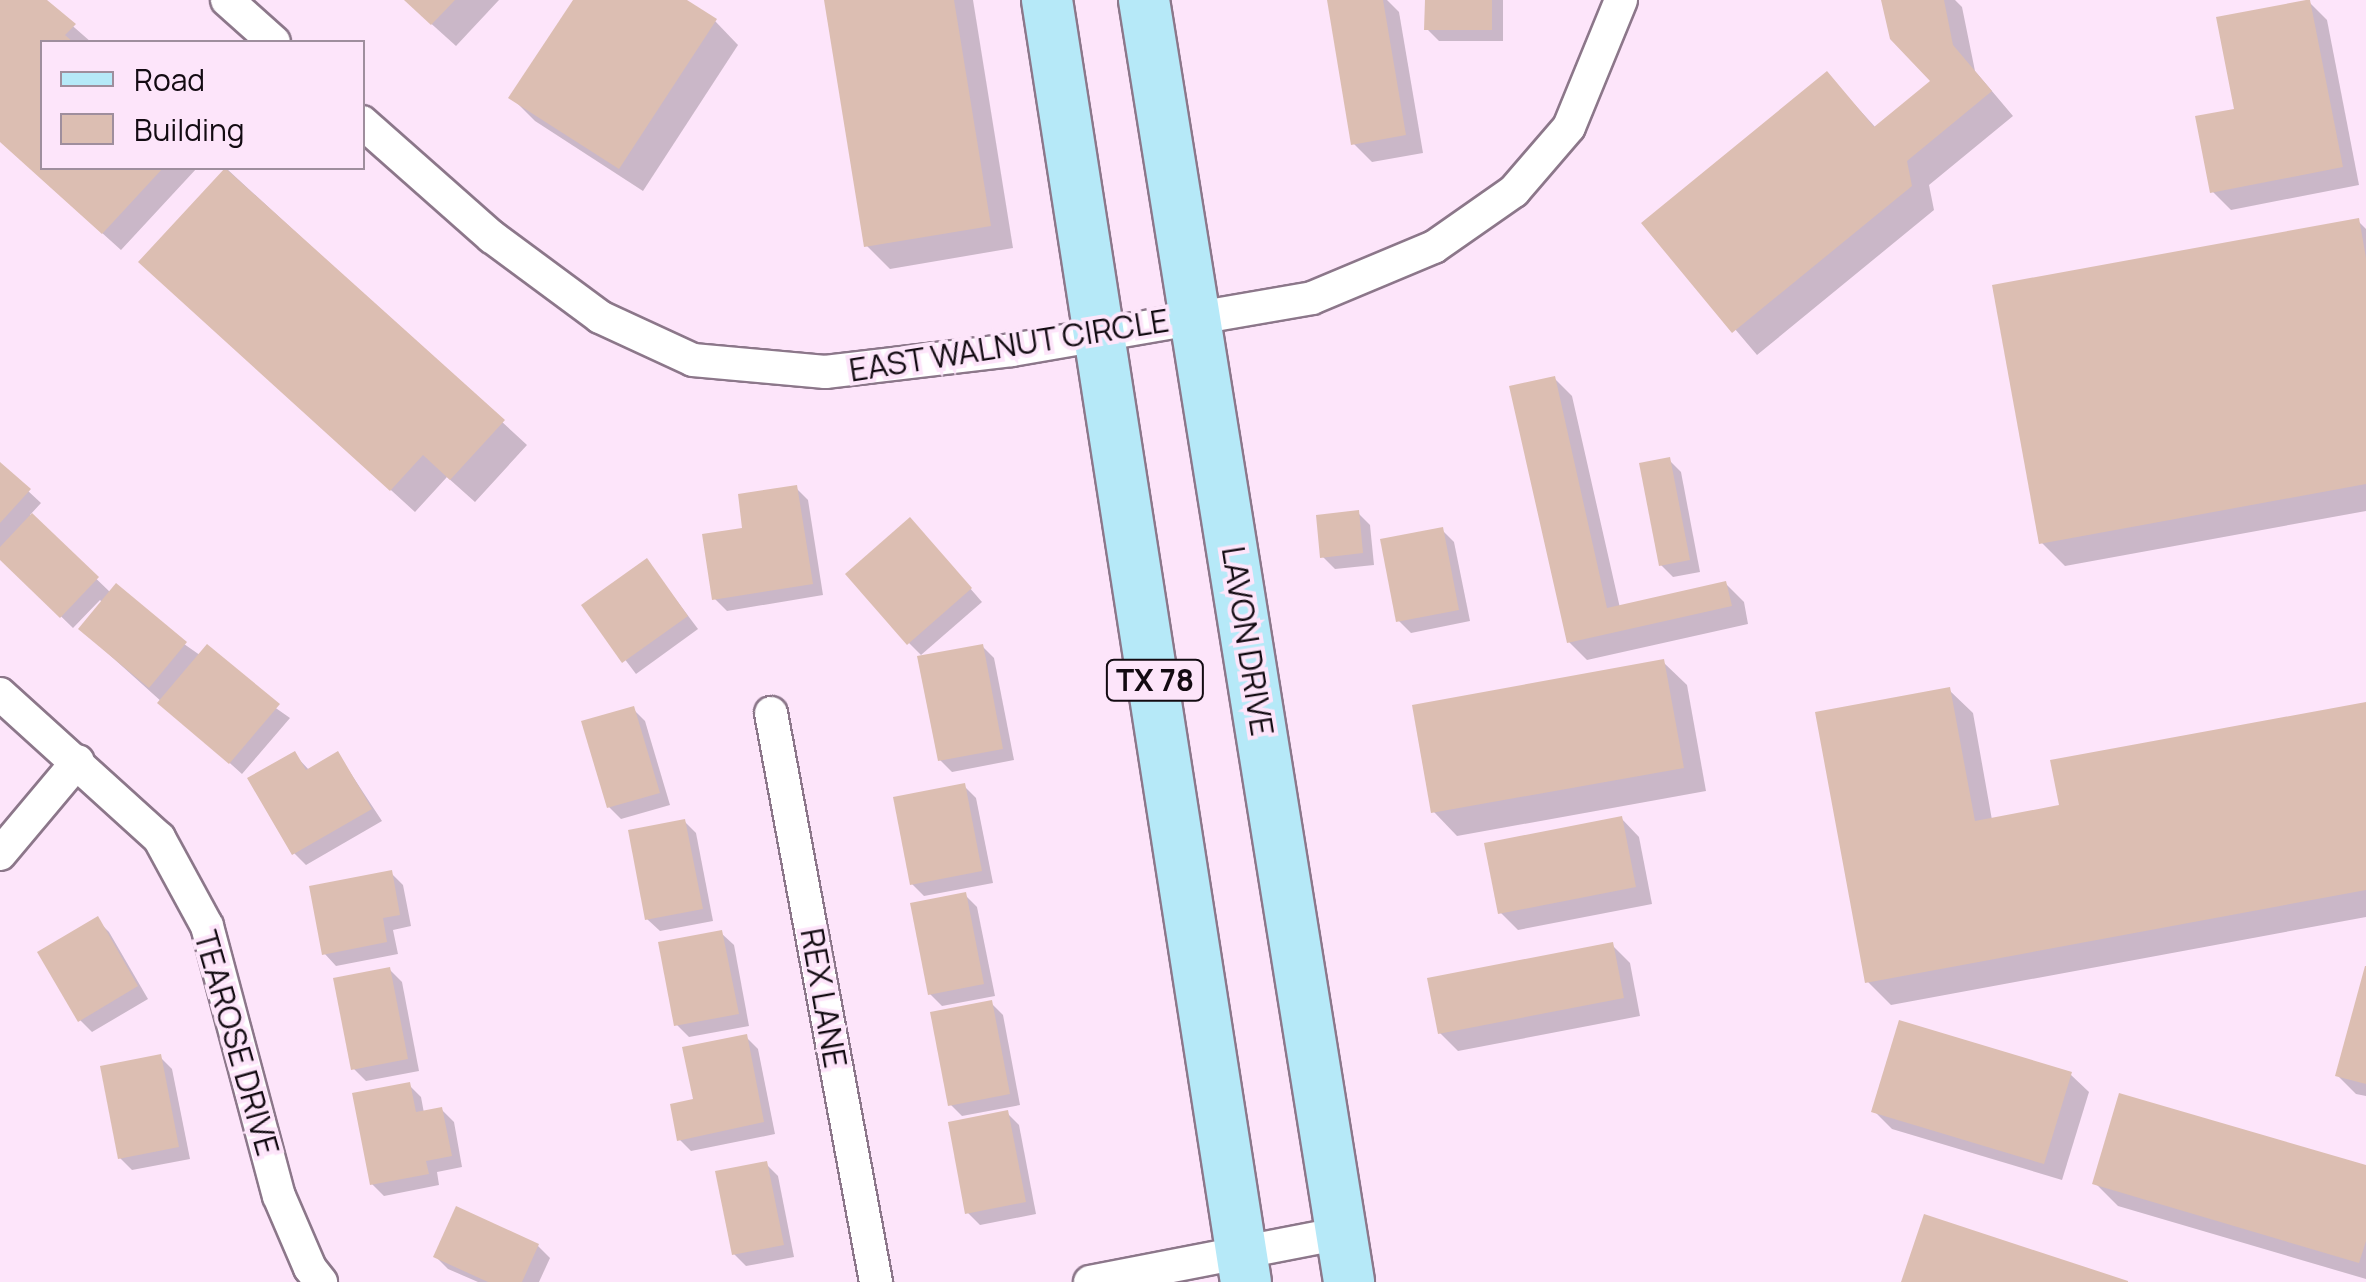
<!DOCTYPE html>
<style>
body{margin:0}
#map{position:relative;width:2366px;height:1282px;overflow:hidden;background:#fde5fa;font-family:Manrope,sans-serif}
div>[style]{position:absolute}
.shadow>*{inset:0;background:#0003}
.building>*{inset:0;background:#dcbeb2}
.roads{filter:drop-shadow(2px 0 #8c778a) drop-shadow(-2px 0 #8c778a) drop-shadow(0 2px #8c778a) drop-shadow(0 -2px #8c778a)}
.minor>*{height:32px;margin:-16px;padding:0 16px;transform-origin:16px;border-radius:16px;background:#fff}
.primary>*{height:50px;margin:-25px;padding:0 25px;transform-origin:25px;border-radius:25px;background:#b6e9f8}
span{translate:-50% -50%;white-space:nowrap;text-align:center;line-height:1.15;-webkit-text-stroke:8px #fde5fa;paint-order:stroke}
.shield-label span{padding:2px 8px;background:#fde5fa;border:2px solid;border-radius:8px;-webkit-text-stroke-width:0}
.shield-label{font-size:30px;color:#130b12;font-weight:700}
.street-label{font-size:32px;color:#130b12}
.legend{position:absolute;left:40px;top:40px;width:325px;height:130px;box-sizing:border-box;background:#fde5fa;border:2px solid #9f8e9d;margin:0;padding:12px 18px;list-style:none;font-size:30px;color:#130b12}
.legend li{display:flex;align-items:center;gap:20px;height:50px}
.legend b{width:50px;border:2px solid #9f8e9d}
</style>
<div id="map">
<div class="shadow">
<div style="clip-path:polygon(0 0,43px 0,91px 42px,42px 42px,42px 168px,197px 168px,121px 250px,0 141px)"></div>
<div style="clip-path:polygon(405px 0,499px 0,456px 46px)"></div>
<div style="clip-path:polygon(576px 0,682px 0,715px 21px,738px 45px,643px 191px,535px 121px,512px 98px)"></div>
<div style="clip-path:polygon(826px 0,973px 0,1013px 248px,890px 269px,867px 246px)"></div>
<div style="clip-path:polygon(1343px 0,1387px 0,1399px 12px,1423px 153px,1372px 162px,1354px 144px)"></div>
<div style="clip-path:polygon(1427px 0,1503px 0,1503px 41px,1439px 41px,1427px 29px)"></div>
<div style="clip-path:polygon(1884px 0,1955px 0,1962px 7px,1975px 71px,2013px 116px,1929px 185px,1934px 210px,1757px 355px,1645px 223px,1827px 74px,1876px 128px,1934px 82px)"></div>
<div style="clip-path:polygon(2309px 2px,2327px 20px,2359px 185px,2231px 210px,2213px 192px,2237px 111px)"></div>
<div style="clip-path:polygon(227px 169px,527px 445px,475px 502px,447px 477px,415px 512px,141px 262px)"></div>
<div style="clip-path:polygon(2358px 221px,2366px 229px,2366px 511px,2065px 566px,2042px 543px)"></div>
<div style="clip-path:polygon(1554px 378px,1572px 396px,1620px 608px,1726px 584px,1744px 602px,1748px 624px,1587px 660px,1569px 642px)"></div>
<div style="clip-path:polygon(1669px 460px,1681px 472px,1700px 572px,1673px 577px,1661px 565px)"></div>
<div style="clip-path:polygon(0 465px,41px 503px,30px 515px,111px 593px,290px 718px,242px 774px,93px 640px,103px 603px,100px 600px,73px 628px,0 557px)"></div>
<div style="clip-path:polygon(796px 488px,808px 500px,823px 595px,727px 611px,715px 599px,745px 530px)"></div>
<div style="clip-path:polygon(1358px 513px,1370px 525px,1374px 565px,1335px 569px,1323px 557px)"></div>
<div style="clip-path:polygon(1442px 530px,1454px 542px,1470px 621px,1411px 633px,1399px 621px)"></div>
<div style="clip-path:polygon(922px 533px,982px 602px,921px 655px,909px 643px)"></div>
<div style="clip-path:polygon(647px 561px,698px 629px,636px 674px,584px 605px)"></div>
<div style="clip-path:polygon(982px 646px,994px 658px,1014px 760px,952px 772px,940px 760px)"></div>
<div style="clip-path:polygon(1663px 662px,1687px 685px,1706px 791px,1457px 836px,1434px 812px)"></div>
<div style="clip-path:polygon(1949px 690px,1973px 713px,1992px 820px,2062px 807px,2366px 705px,2366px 917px,1891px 1005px,1868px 982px)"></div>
<div style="clip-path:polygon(633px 709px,645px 721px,670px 805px,621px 819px,609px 807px)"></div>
<div style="clip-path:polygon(294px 754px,310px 771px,338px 754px,382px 821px,306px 865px,294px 853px)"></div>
<div style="clip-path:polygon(964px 786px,976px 798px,993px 883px,924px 896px,912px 884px)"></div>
<div style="clip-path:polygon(1621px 818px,1639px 837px,1652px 904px,1518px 930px,1500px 912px)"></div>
<div style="clip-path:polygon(684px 821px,696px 833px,713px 921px,660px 931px,647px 919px)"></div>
<div style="clip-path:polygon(391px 873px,403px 885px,411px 926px,393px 930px,398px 954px,336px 966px,324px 953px)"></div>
<div style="clip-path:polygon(965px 895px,977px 907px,995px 996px,942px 1006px,930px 994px)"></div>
<div style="clip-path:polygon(97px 920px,109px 932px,148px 999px,92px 1032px,80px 1020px)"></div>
<div style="clip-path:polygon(721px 933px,734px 945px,749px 1026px,689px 1037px,677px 1025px)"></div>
<div style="clip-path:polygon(1612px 945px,1630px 963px,1640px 1016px,1458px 1051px,1440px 1033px)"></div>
<div style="clip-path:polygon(390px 970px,402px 982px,419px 1071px,366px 1081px,354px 1069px)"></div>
<div style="clip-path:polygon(2366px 971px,2366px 1096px,2356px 1094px,2338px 1076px)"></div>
<div style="clip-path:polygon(991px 1003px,1003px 1015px,1020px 1105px,962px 1116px,950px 1104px)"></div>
<div style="clip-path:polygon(746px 1037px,758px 1049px,775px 1134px,691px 1151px,679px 1139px,696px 1100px)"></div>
<div style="clip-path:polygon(160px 1057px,172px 1069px,190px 1159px,132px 1170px,120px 1158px)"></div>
<div style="clip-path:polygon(2070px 1074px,2089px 1092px,2062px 1180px,1892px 1129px,1874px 1111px)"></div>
<div style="clip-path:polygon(409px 1085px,421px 1097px,424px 1113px,442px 1110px,454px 1122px,462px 1167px,437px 1172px,439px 1185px,384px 1196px,372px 1184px)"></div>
<div style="clip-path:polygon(1007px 1113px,1019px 1125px,1036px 1214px,980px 1225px,968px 1213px)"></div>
<div style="clip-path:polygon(766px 1164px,778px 1176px,794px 1257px,746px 1266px,734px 1254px)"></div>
<div style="clip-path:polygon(2366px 1168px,2366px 1279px,2118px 1206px,2095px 1183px)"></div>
<div style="clip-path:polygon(538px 1246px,550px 1258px,539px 1282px,478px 1282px,448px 1269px,436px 1257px)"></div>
</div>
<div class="building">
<div style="clip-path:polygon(0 0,47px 0,76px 24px,65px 35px,73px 42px,42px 42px,42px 168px,163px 168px,102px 234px,0 142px)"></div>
<div style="clip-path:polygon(404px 0,455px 0,431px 25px)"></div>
<div style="clip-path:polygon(573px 0,687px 0,717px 19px,619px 169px,508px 98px)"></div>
<div style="clip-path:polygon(824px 0,954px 0,991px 226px,864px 247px)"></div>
<div style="clip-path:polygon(1327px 0,1383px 0,1406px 135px,1351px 145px)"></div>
<div style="clip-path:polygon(1425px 0,1492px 0,1492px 30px,1424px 30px)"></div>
<div style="clip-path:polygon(1881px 0,1944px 0,1953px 45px,1992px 91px,1907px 161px,1912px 186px,1732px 333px,1641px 223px,1827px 71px,1874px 127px,1930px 81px,1890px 39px)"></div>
<div style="clip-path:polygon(2306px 0,2310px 0,2343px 167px,2210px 193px,2195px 116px,2234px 109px,2216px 17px)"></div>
<div style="clip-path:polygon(225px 168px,505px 420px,450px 480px,423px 455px,390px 491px,138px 262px)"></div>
<div style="clip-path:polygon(2359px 218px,2366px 258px,2366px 484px,2039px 544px,1992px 285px)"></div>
<div style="clip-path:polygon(1555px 376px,1607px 608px,1726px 581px,1732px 606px,1567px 643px,1509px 386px)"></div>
<div style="clip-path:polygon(1670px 457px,1690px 560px,1659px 566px,1639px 463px)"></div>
<div style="clip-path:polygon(0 462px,31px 489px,0 523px)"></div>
<div style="clip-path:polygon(797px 485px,813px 584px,712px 600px,702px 534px,742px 528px,738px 494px)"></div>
<div style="clip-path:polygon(1359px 510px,1363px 553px,1320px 558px,1316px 515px)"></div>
<div style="clip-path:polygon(32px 513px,99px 577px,60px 618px,0 560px,0 547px)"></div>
<div style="clip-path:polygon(910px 517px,972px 588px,907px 645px,845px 574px)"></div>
<div style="clip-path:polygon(1443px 527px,1459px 610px,1396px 622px,1380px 539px)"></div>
<div style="clip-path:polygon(647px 558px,688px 616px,622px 663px,581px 605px)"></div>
<div style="clip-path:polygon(116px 583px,187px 642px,149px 688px,78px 629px)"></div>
<div style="clip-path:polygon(207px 644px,280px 704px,229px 764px,157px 703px)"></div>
<div style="clip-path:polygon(983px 644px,1003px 749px,938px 761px,917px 656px)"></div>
<div style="clip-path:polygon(1664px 659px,1684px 768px,1431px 813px,1412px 705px)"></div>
<div style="clip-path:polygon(1950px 687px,1975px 821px,2059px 805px,2050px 760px,2366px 702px,2366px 890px,1865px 983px,1815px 712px)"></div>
<div style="clip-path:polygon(634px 706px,660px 793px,607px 808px,581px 721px)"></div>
<div style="clip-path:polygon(295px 751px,306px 770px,338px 751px,372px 809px,292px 855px,247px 778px)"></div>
<div style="clip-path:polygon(965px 783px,982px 871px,910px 885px,893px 797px)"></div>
<div style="clip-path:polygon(1622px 816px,1636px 887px,1498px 914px,1484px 843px)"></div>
<div style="clip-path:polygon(685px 819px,703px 909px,645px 920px,628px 830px)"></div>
<div style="clip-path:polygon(392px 870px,400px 915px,383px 918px,387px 942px,322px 955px,309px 886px)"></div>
<div style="clip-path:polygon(966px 892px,984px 984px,928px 995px,910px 903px)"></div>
<div style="clip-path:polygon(98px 916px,138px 986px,78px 1022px,37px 952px)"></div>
<div style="clip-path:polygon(722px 930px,739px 1014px,674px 1026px,658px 942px)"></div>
<div style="clip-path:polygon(1613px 942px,1624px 998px,1438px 1034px,1427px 978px)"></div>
<div style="clip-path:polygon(2365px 966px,2366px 966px,2366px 1084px,2335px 1076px)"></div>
<div style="clip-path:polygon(390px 967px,408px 1059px,351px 1070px,333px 978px)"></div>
<div style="clip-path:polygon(992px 1000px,1010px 1094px,948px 1106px,930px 1012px)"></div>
<div style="clip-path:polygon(1899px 1020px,2072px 1072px,2044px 1164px,1871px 1112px)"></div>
<div style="clip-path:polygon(747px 1034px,764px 1122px,677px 1141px,670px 1104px,693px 1099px,682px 1047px)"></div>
<div style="clip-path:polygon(161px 1054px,179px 1147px,118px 1159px,100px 1066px)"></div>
<div style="clip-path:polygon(410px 1082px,416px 1112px,442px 1107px,452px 1156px,426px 1161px,429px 1174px,370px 1185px,352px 1093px)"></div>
<div style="clip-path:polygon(2119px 1093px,2366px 1165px,2366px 1241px,2359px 1263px,2092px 1184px)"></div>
<div style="clip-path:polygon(1008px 1110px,1026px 1202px,965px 1214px,948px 1122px)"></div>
<div style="clip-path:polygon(767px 1161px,784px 1245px,732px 1255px,715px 1171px)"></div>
<div style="clip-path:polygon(456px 1206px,539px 1244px,522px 1282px,488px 1282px,433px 1257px)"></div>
<div style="clip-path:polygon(1924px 1214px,2128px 1281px,2128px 1282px,1901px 1282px)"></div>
</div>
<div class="roads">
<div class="minor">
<div style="left:227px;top:0;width:63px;rotate:41.8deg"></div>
<div style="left:362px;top:122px;width:174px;rotate:41.5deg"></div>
<div style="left:492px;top:237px;width:134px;rotate:36.5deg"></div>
<div style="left:600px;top:317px;width:102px;rotate:24.8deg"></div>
<div style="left:693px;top:360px;width:133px;rotate:5.2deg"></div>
<div style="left:825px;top:372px;width:188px;rotate:-6.7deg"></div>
<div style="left:1012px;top:350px;width:304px;rotate:-9.8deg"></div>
<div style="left:1312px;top:298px;width:132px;rotate:-22.7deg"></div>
<div style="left:1434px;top:247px;width:98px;rotate:-35deg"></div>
<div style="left:1514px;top:191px;width:84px;rotate:-49.3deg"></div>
<div style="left:1569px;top:127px;width:137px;rotate:-67.7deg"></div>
<div style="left:0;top:694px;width:215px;rotate:42.2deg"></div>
<div style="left:159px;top:838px;width:100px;rotate:61.4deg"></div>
<div style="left:207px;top:926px;width:279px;rotate:75.1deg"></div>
<div style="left:279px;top:1196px;width:78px;rotate:66.7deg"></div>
<div style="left:310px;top:1268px;width:18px;rotate:52deg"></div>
<div style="left:771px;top:713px;width:579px;rotate:79.54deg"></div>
<div style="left:0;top:854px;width:121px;rotate:-50deg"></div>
<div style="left:1090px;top:1282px;width:257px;rotate:-11deg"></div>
</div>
<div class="primary">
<div style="left:1047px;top:0;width:1297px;rotate:81.18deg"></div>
<div style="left:1144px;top:0;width:1298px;rotate:80.91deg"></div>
</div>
</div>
<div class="shield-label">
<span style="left:1155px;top:680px">TX 78</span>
</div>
<div class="street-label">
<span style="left:1009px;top:345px;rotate:-9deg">EAST WALNUT CIRCLE</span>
<span style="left:1248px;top:641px;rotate:81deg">LAVON DRIVE</span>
<span style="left:824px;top:998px;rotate:80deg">REX LANE</span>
<span style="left:237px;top:1043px;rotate:74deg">TEAROSE DRIVE</span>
</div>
<ul class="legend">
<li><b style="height:12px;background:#b6e9f8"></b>Road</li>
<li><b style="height:28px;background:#dcbeb2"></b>Building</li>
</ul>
</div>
